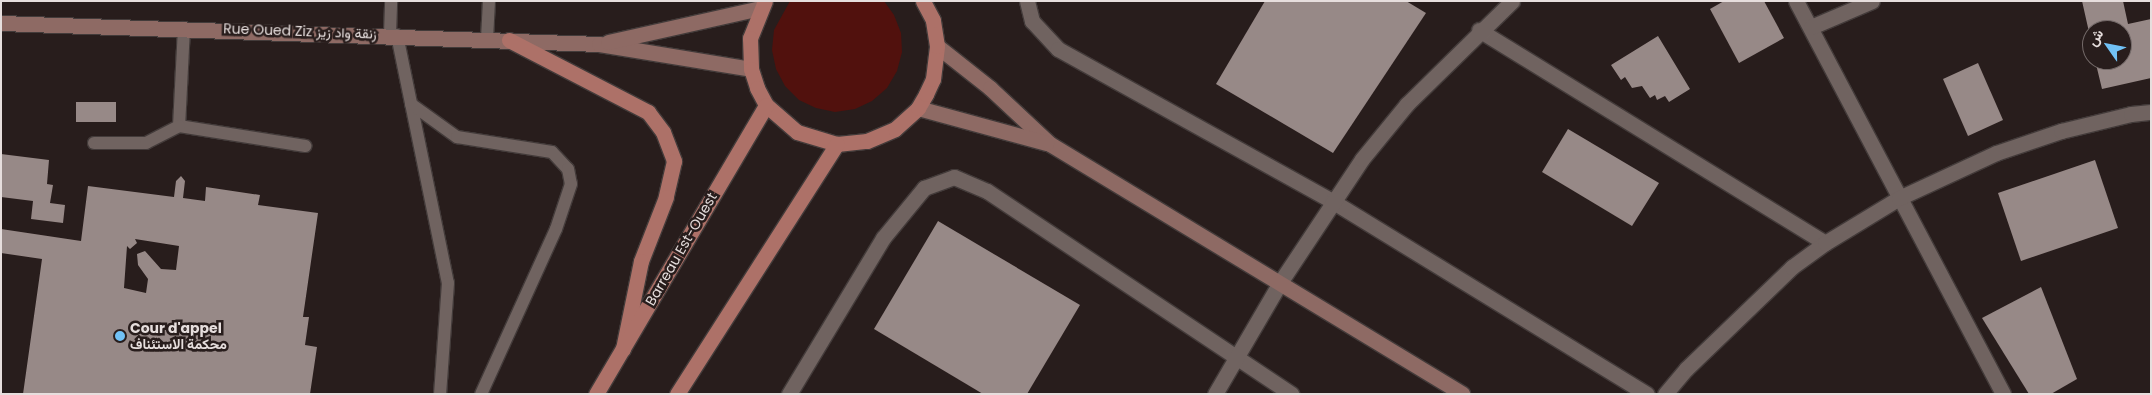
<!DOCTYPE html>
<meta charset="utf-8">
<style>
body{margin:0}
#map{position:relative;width:2152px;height:395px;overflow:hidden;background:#281d1c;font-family:Poppins,Vazirmatn,sans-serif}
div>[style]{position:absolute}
.green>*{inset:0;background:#51110d}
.building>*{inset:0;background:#978987}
.roads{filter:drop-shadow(1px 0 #433b3a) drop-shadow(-1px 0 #433b3a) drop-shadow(0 1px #433b3a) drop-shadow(0 -1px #433b3a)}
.lane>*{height:12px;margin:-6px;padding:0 6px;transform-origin:6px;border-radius:6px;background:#706360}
.street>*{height:15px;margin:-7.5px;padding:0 7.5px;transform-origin:7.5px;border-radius:7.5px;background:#706360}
.secondary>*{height:15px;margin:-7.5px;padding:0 7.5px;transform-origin:7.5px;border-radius:7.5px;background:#8e6a64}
.primary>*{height:15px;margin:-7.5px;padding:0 7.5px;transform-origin:7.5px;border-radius:7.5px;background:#ad7168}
.dots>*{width:14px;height:14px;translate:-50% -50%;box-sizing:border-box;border:2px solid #281d1c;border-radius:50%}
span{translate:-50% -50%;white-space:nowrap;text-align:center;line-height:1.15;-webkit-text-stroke:5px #281d1c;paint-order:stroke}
.street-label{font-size:14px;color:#e6dedd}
.poi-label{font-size:14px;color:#e6dedd;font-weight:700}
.left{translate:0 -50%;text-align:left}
.frame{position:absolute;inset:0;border:2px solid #e6dedd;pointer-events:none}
.north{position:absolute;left:2082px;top:20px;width:50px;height:50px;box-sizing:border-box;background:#281d1c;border:1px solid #746a69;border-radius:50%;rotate:303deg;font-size:14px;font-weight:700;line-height:20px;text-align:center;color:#e6dedd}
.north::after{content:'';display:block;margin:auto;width:18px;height:22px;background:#71c1f5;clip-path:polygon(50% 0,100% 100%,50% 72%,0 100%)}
</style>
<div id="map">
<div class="green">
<div style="clip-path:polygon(790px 1px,884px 1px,894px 15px,901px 33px,902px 52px,897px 71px,887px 88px,872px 101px,855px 109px,835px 112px,816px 108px,799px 100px,785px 86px,776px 69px,772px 50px,774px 30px)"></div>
</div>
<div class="building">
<div style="clip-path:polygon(1265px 1px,1406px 1px,1426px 13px,1333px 153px,1216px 84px)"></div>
<div style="clip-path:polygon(1724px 1px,1764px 1px,1784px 38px,1739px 63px,1710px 9px)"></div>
<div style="clip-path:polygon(2082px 1px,2123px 1px,2128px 24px,2151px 19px,2151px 78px,2102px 89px,2095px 60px,2122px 60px,2122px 30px,2092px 30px,2091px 41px)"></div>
<div style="clip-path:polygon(1658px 36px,1690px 89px,1669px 102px,1665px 96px,1657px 100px,1655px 95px,1650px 98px,1642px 86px,1632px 88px,1625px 77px,1621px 80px,1611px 65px)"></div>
<div style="clip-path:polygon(1978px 63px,2003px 120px,1968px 136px,1943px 79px)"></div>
<div style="clip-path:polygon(76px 102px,116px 102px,116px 122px,76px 122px)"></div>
<div style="clip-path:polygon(1568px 129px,1659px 183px,1632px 226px,1542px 172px)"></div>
<div style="clip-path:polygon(1px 154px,49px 160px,47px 184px,53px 185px,50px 203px,65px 205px,63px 223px,31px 219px,33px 201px,1px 197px)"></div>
<div style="clip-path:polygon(2095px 160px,2118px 228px,2021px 261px,1998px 193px)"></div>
<div style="clip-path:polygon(evenodd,181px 176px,185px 181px,183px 198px,205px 201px,206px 187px,260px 195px,258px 205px,318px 213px,303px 317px,309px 317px,305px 345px,317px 347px,310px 394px,23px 394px,42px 259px,1px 253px,1px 229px,81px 241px,88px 186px,174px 197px,176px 181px,181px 176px,135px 239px,179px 246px,176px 270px,161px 269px,145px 251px,137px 254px,138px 265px,148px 279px,146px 293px,124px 288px,127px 246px,130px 249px,137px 243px,135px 239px)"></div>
<div style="clip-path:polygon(938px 221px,1080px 305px,1027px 394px,983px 394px,874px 329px)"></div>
<div style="clip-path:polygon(2041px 287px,2077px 379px,2051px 394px,2029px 394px,1982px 318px)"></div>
</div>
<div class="roads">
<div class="lane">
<div style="left:184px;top:28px;width:98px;rotate:92.9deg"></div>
<div style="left:179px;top:126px;width:128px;rotate:9deg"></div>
<div style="left:390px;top:34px;width:33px;rotate:-88deg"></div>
<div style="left:397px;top:35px;width:253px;rotate:78.4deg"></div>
<div style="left:448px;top:283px;width:111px;rotate:94.1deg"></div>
<div style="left:487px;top:39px;width:38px;rotate:-87deg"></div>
<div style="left:411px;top:104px;width:57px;rotate:35.7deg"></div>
<div style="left:457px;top:137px;width:96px;rotate:9deg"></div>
<div style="left:552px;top:152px;width:23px;rotate:47deg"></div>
<div style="left:568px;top:169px;width:15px;rotate:79deg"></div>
<div style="left:571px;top:184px;width:47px;rotate:108.4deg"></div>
<div style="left:556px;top:229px;width:181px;rotate:114.4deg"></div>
<div style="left:94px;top:143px;width:52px"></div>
<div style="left:146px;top:143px;width:37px;rotate:-27deg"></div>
</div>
<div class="street">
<div style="left:1027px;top:1px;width:21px;rotate:76deg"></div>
<div style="left:1032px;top:21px;width:38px;rotate:47deg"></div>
<div style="left:1058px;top:49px;width:313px;rotate:29deg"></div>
<div style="left:1332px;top:201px;width:369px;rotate:31.5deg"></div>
<div style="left:1796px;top:1px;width:444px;rotate:62.2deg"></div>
<div style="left:1811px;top:27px;width:66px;rotate:-23.1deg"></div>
<div style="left:1479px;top:30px;width:406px;rotate:31.6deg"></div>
<div style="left:789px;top:394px;width:182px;rotate:-58.9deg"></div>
<div style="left:883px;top:238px;width:65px;rotate:-50.6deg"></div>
<div style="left:924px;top:188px;width:32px;rotate:-20deg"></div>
<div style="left:954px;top:177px;width:36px;rotate:23deg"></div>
<div style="left:987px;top:191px;width:366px;rotate:33.7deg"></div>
<div style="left:1215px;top:394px;width:131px;rotate:-59.7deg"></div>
<div style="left:1281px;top:281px;width:146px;rotate:-56.4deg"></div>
<div style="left:1362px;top:159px;width:71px;rotate:-50.7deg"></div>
<div style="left:1407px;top:104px;width:147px;rotate:-44.4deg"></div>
<div style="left:1665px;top:394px;width:33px;rotate:-50deg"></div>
<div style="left:1686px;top:369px;width:147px;rotate:-43.9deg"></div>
<div style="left:1792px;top:267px;width:41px;rotate:-36deg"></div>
<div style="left:1825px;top:243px;width:87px;rotate:-31.3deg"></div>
<div style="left:1899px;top:198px;width:107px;rotate:-24.9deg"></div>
<div style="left:1996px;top:153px;width:69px;rotate:-18.7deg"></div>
<div style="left:2061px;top:131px;width:72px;rotate:-13.7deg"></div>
<div style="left:2131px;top:114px;width:20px;rotate:-6deg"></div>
</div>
<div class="secondary">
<div style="left:1px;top:23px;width:598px;rotate:2.01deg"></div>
<div style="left:599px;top:44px;width:154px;rotate:9.3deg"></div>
<div style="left:608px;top:42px;width:156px;rotate:-12.6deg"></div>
<div style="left:937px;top:46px;width:68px;rotate:38.4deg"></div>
<div style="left:990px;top:88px;width:82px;rotate:43deg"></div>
<div style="left:1050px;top:144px;width:482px;rotate:31.2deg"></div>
<div style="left:918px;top:108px;width:133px;rotate:15.3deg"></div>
</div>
<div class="primary">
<div style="left:765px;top:1px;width:40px;rotate:112deg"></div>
<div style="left:750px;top:38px;width:31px;rotate:88deg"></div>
<div style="left:751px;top:69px;width:20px;rotate:72deg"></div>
<div style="left:757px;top:88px;width:19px;rotate:62deg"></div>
<div style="left:766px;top:105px;width:41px;rotate:41.1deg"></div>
<div style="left:797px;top:132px;width:42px;rotate:16.7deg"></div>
<div style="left:837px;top:144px;width:30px;rotate:-6deg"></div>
<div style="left:867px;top:141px;width:30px;rotate:-23deg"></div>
<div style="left:895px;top:129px;width:31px;rotate:-42deg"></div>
<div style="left:918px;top:108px;width:16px;rotate:-60deg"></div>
<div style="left:926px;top:94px;width:17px;rotate:-65deg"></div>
<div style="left:933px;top:79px;width:33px;rotate:-83deg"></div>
<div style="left:937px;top:46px;width:26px;rotate:-99deg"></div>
<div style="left:933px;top:20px;width:21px;rotate:-118deg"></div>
<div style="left:509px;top:40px;width:157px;rotate:27.4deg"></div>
<div style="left:648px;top:112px;width:25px;rotate:53deg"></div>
<div style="left:663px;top:132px;width:31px;rotate:69deg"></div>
<div style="left:674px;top:161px;width:37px;rotate:103deg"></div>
<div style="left:666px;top:197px;width:69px;rotate:111.3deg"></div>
<div style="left:641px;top:261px;width:90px;rotate:101.6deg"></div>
<div style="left:596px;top:394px;width:335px;rotate:-59.5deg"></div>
<div style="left:677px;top:394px;width:297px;rotate:-57.4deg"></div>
</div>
</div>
<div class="dots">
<div style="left:120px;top:336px;background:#71c1f5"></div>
</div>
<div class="street-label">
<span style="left:300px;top:31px;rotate:2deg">Rue Oued Ziz زنقة واد زيز</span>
<span style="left:681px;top:249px;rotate:-60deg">Barreau Est-Ouest</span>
</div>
<div class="poi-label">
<span class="left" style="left:130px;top:336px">Cour d'appel<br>محكمة الاستئناف</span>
</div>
<div class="frame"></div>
<div class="north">ش</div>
</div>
